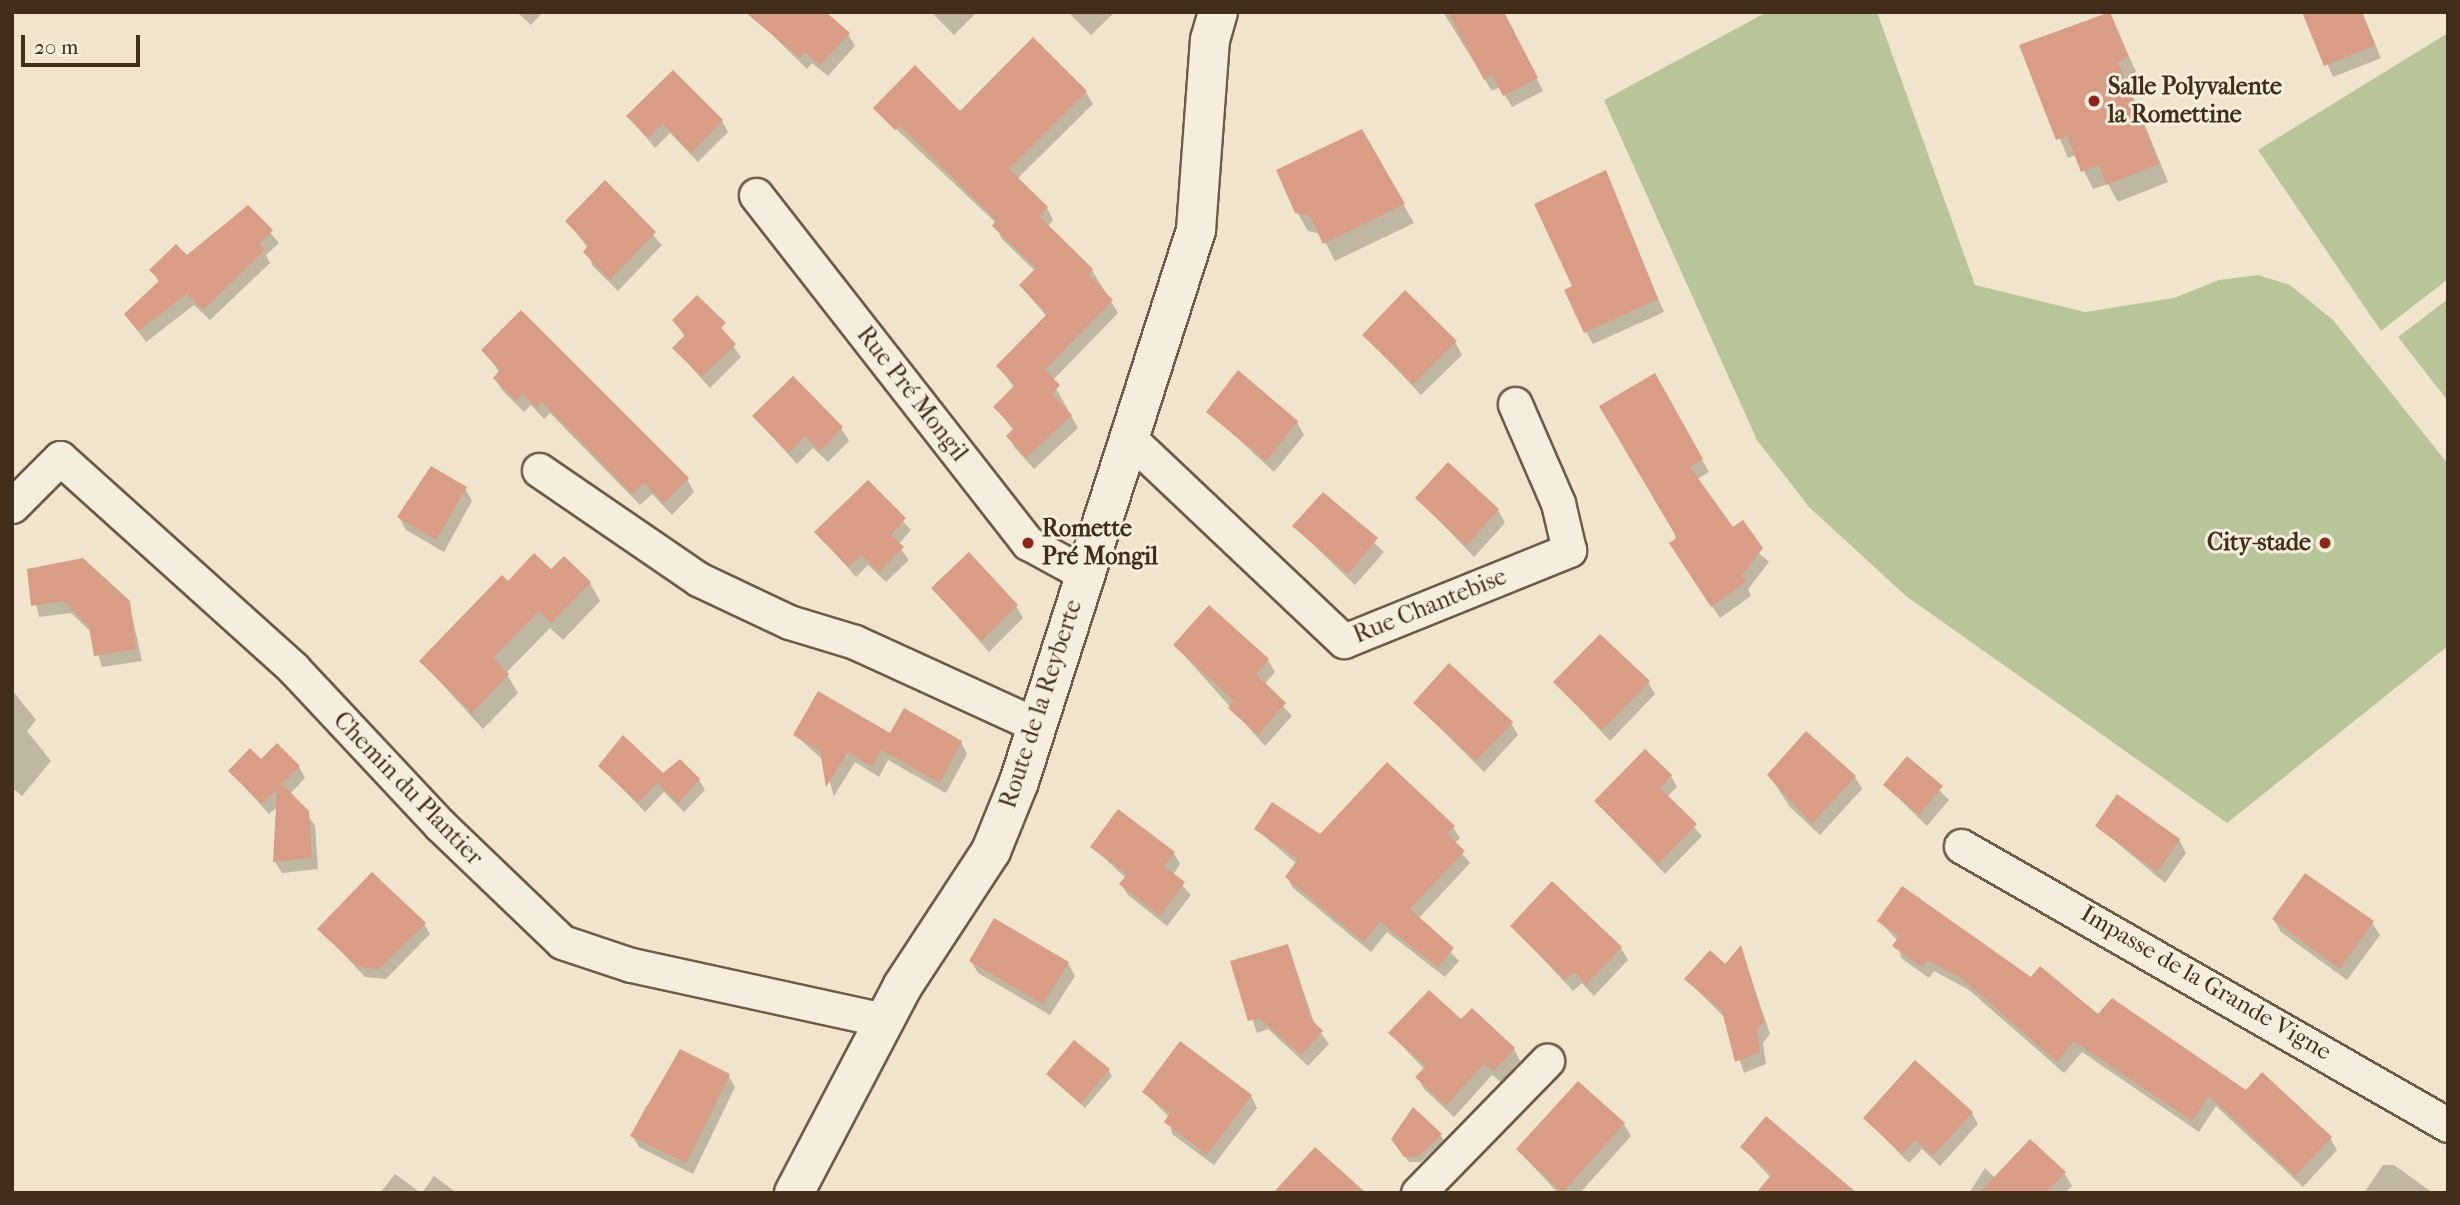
<!DOCTYPE html>
<meta charset="utf-8">
<style>
body{margin:0}
#map{position:relative;width:2460px;height:1205px;overflow:hidden;background:#f0e5cc;font-family:"IM FELL French Canon",serif}
div>[style]{position:absolute}
.green>*{inset:0;background:#b8c598}
.shadow>*{inset:0;background:#0003}
.building>*{inset:0;background:#d99c85}
.roads{filter:drop-shadow(2px 0 #6d5b46) drop-shadow(-2px 0 #6d5b46) drop-shadow(0 2px #6d5b46) drop-shadow(0 -2px #6d5b46)}
.street>*{height:33px;margin:-16.5px;padding:0 16.5px;transform-origin:16.5px;border-radius:16.5px;background:#f5eede}
.secondary>*{height:38px;margin:-19px;padding:0 19px;transform-origin:19px;border-radius:19px;background:#f5eede}
.dots>*{width:19px;height:19px;translate:-50% -50%;box-sizing:border-box;border:4px solid #f5eede;border-radius:50%}
span{translate:-50% -50%;white-space:nowrap;text-align:center;line-height:1.15;-webkit-text-stroke:6px #f5eede;paint-order:stroke}
.poi-label{font-size:24px;color:#412d1a;font-weight:700}
.left{translate:0 -50%;text-align:left}
.right{translate:-100% -50%;text-align:right}
.street-label{font-size:24px;color:#412d1a}
.frame{position:absolute;inset:0;border:14px solid #412d1a;pointer-events:none}
.scale{position:absolute;left:21px;top:35px;width:119px;height:32px;box-sizing:border-box;border:4px solid #412d1a;border-top:0;padding-left:9px;font-size:21px;line-height:24px;white-space:nowrap;color:#412d1a;-webkit-text-stroke:5px #f5eede;paint-order:stroke}
</style>
<div id="map">
<div class="green">
<div style="clip-path:polygon(1767px 12px,1877px 12px,1975px 285px,2085px 312px,2174px 298px,2219px 280px,2258px 275px,2290px 285px,2333px 320px,2448px 464px,2448px 646px,2227px 823px,1906px 596px,1809px 507px,1757px 440px,1604px 100px)"></div>
<div style="clip-path:polygon(2448px 33px,2448px 279px,2381px 331px,2258px 150px)"></div>
<div style="clip-path:polygon(2448px 299px,2448px 401px,2398px 337px)"></div>
</div>
<div class="shadow">
<div style="clip-path:polygon(517px 12px,543px 12px,531px 25px)"></div>
<div style="clip-path:polygon(931px 12px,977px 12px,954px 35px)"></div>
<div style="clip-path:polygon(1068px 12px,1115px 12px,1091px 35px)"></div>
<div style="clip-path:polygon(1443px 12px,1503px 12px,1543px 91px,1512px 107px,1500px 87px,1492px 91px)"></div>
<div style="clip-path:polygon(2304px 12px,2362px 12px,2381px 58px,2333px 77px)"></div>
<div style="clip-path:polygon(2109px 13px,2138px 76px,2127px 81px,2168px 182px,2118px 202px,2108px 184px,2093px 189px,2076px 155px,2068px 158px,2021px 46px)"></div>
<div style="clip-path:polygon(762px 25px,848px 34px,855px 46px,828px 76px,812px 63px,807px 69px)"></div>
<div style="clip-path:polygon(1086px 92px,1093px 104px,1017px 179px,1047px 208px,1053px 220px,1047px 227px,1092px 270px,1118px 313px,1052px 381px,1078px 428px,1034px 469px,1015px 448px,1008px 436px,1014px 431px,995px 407px,1014px 387px,998px 366px,1047px 317px,1021px 286px,1035px 271px,1001px 238px,996px 223px,875px 109px,960px 113px)"></div>
<div style="clip-path:polygon(628px 116px,722px 121px,728px 132px,698px 162px,670px 133px,655px 148px)"></div>
<div style="clip-path:polygon(1361px 131px,1414px 223px,1335px 261px,1321px 234px,1308px 231px,1297px 212px)"></div>
<div style="clip-path:polygon(1605px 173px,1664px 312px,1593px 344px,1586px 332px)"></div>
<div style="clip-path:polygon(605px 182px,662px 245px,618px 291px,592px 265px,588px 248px,567px 221px)"></div>
<div style="clip-path:polygon(248px 207px,279px 243px,266px 255px,270px 263px,210px 320px,194px 305px,146px 342px,126px 314px,159px 283px,152px 270px,187px 257px)"></div>
<div style="clip-path:polygon(697px 297px,741px 357px,710px 388px,674px 348px,685px 337px,674px 320px)"></div>
<div style="clip-path:polygon(1364px 335px,1455px 342px,1462px 355px,1421px 395px)"></div>
<div style="clip-path:polygon(483px 350px,687px 479px,694px 492px,672px 515px,652px 494px,640px 505px,550px 413px,544px 419px,531px 405px,524px 412px,502px 390px,495px 378px,500px 373px)"></div>
<div style="clip-path:polygon(1654px 376px,1709px 472px,1697px 479px,1732px 530px,1769px 562px,1748px 589px,1751px 596px,1720px 618px,1678px 556px)"></div>
<div style="clip-path:polygon(1209px 412px,1297px 422px,1304px 435px,1274px 472px)"></div>
<div style="clip-path:polygon(754px 417px,841px 428px,849px 441px,828px 462px,813px 448px,797px 464px)"></div>
<div style="clip-path:polygon(868px 483px,911px 530px,898px 545px,909px 560px,886px 582px,868px 565px,856px 577px,817px 532px)"></div>
<div style="clip-path:polygon(465px 488px,472px 501px,444px 552px,406px 530px,399px 517px)"></div>
<div style="clip-path:polygon(1323px 495px,1384px 552px,1355px 585px,1294px 526px)"></div>
<div style="clip-path:polygon(1418px 499px,1498px 510px,1505px 523px,1474px 557px)"></div>
<div style="clip-path:polygon(29px 570px,129px 602px,142px 661px,102px 667px,92px 633px,71px 613px,39px 617px)"></div>
<div style="clip-path:polygon(551px 572px,590px 583px,600px 601px,563px 640px,550px 628px,506px 673px,518px 693px,483px 729px,421px 661px,508px 583px)"></div>
<div style="clip-path:polygon(933px 589px,1016px 606px,1023px 618px,989px 652px)"></div>
<div style="clip-path:polygon(1175px 645px,1268px 660px,1275px 672px,1264px 685px,1292px 716px,1265px 746px)"></div>
<div style="clip-path:polygon(1555px 682px,1648px 682px,1655px 694px,1610px 741px)"></div>
<div style="clip-path:polygon(12px 690px,36px 720px,27px 731px,51px 761px,22px 796px,12px 788px)"></div>
<div style="clip-path:polygon(1415px 703px,1511px 723px,1518px 735px,1484px 772px)"></div>
<div style="clip-path:polygon(795px 735px,961px 742px,967px 754px,946px 793px,888px 760px,879px 777px,855px 762px,834px 796px,823px 760px)"></div>
<div style="clip-path:polygon(1907px 758px,1949px 800px,1927px 826px,1885px 785px)"></div>
<div style="clip-path:polygon(261px 761px,299px 767px,305px 778px,290px 794px,315px 825px,318px 869px,282px 873px,275px 862px,278px 806px,269px 814px,230px 771px)"></div>
<div style="clip-path:polygon(600px 766px,699px 780px,705px 790px,684px 812px,664px 792px,645px 812px)"></div>
<div style="clip-path:polygon(1769px 775px,1855px 777px,1862px 789px,1820px 835px,1790px 807px)"></div>
<div style="clip-path:polygon(1671px 776px,1677px 787px,1667px 797px,1702px 836px,1665px 874px,1596px 802px)"></div>
<div style="clip-path:polygon(2097px 826px,2179px 840px,2186px 853px,2165px 883px)"></div>
<div style="clip-path:polygon(1453px 827px,1460px 838px,1454px 844px,1470px 863px,1418px 919px,1459px 961px,1445px 977px,1387px 932px,1371px 952px,1293px 888px,1287px 877px,1297px 864px,1256px 829px,1320px 836px)"></div>
<div style="clip-path:polygon(1092px 847px,1174px 853px,1180px 864px,1173px 875px,1191px 895px,1167px 926px,1128px 895px,1121px 884px,1126px 878px)"></div>
<div style="clip-path:polygon(2274px 920px,2372px 923px,2380px 935px,2347px 980px,2281px 932px)"></div>
<div style="clip-path:polygon(1879px 921px,2031px 980px,2330px 1138px,2337px 1150px,2303px 1187px,2216px 1106px,2199px 1132px,2082px 1052px,2064px 1073px,1969px 990px,1934px 971px,1929px 978px,1901px 958px,1898px 941px)"></div>
<div style="clip-path:polygon(424px 924px,430px 934px,386px 979px,365px 977px,320px 929px)"></div>
<div style="clip-path:polygon(1512px 926px,1621px 948px,1628px 960px,1594px 996px,1582px 983px,1573px 991px)"></div>
<div style="clip-path:polygon(1288px 946px,1315px 1025px,1329px 1044px,1308px 1066px,1268px 1029px,1257px 1033px,1233px 963px)"></div>
<div style="clip-path:polygon(1741px 948px,1770px 1034px,1763px 1043px,1766px 1064px,1744px 1073px,1726px 1019px,1686px 979px,1725px 967px)"></div>
<div style="clip-path:polygon(971px 961px,1068px 963px,1075px 976px,1050px 1015px,978px 973px)"></div>
<div style="clip-path:polygon(1461px 1022px,1514px 1049px,1520px 1061px,1501px 1082px,1492px 1075px,1454px 1117px,1424px 1089px,1418px 1077px,1425px 1070px,1390px 1033px)"></div>
<div style="clip-path:polygon(1108px 1070px,1112px 1076px,1085px 1108px,1048px 1075px)"></div>
<div style="clip-path:polygon(728px 1075px,735px 1087px,693px 1174px,639px 1147px,632px 1135px,646px 1106px)"></div>
<div style="clip-path:polygon(1144px 1092px,1251px 1096px,1257px 1108px,1214px 1165px,1172px 1134px,1169px 1117px)"></div>
<div style="clip-path:polygon(1972px 1113px,1978px 1124px,1940px 1166px,1922px 1149px,1909px 1163px,1865px 1118px)"></div>
<div style="clip-path:polygon(1624px 1124px,1631px 1136px,1580px 1193px,1558px 1193px,1518px 1150px)"></div>
<div style="clip-path:polygon(1440px 1135px,1444px 1140px,1421px 1162px,1409px 1162px,1397px 1145px)"></div>
<div style="clip-path:polygon(2030px 1141px,2065px 1174px,2072px 1186px,2065px 1193px,1969px 1193px,1985px 1168px,1995px 1178px)"></div>
<div style="clip-path:polygon(1742px 1147px,1854px 1193px,1771px 1178px)"></div>
<div style="clip-path:polygon(2383px 1165px,2394px 1165px,2433px 1193px,2364px 1193px)"></div>
<div style="clip-path:polygon(395px 1174px,421px 1193px,380px 1193px)"></div>
<div style="clip-path:polygon(434px 1176px,457px 1193px,422px 1193px)"></div>
</div>
<div class="building">
<div style="clip-path:polygon(745px 12px,826px 12px,850px 33px,820px 65px,805px 52px,800px 58px)"></div>
<div style="clip-path:polygon(1448px 12px,1504px 12px,1538px 78px,1503px 96px,1492px 75px,1484px 80px)"></div>
<div style="clip-path:polygon(2110px 12px,2129px 57px,2118px 62px,2159px 164px,2106px 185px,2099px 165px,2081px 172px,2067px 136px,2056px 140px,2019px 45px)"></div>
<div style="clip-path:polygon(2302px 12px,2362px 12px,2375px 45px,2324px 66px)"></div>
<div style="clip-path:polygon(1033px 37px,1087px 91px,1009px 169px,1048px 207px,1039px 216px,1093px 269px,1089px 275px,1113px 300px,1045px 370px,1060px 385px,1052px 394px,1072px 415px,1026px 458px,1006px 436px,1014px 428px,993px 407px,1015px 385px,996px 366px,1047px 314px,1019px 285px,1036px 268px,992px 226px,996px 220px,900px 126px,895px 130px,873px 108px,915px 65px,960px 111px)"></div>
<div style="clip-path:polygon(673px 70px,723px 120px,691px 153px,663px 124px,648px 138px,626px 116px)"></div>
<div style="clip-path:polygon(1362px 129px,1405px 204px,1323px 244px,1310px 216px,1295px 213px,1276px 170px)"></div>
<div style="clip-path:polygon(1606px 170px,1658px 299px,1584px 333px,1564px 290px,1572px 286px,1534px 204px)"></div>
<div style="clip-path:polygon(605px 180px,656px 232px,610px 280px,583px 252px,588px 245px,565px 221px)"></div>
<div style="clip-path:polygon(248px 205px,273px 230px,259px 244px,265px 250px,203px 310px,187px 294px,138px 331px,124px 314px,160px 280px,149px 270px,176px 244px,187px 255px)"></div>
<div style="clip-path:polygon(1405px 290px,1457px 341px,1413px 384px,1362px 335px)"></div>
<div style="clip-path:polygon(697px 295px,726px 323px,721px 328px,736px 344px,702px 377px,672px 348px,685px 335px,672px 320px)"></div>
<div style="clip-path:polygon(521px 310px,689px 478px,664px 503px,644px 483px,632px 494px,542px 402px,536px 408px,523px 394px,516px 401px,493px 378px,500px 370px,481px 350px)"></div>
<div style="clip-path:polygon(1238px 370px,1298px 421px,1266px 461px,1206px 412px)"></div>
<div style="clip-path:polygon(1655px 373px,1703px 459px,1690px 467px,1733px 527px,1743px 520px,1763px 548px,1742px 575px,1746px 582px,1711px 607px,1669px 543px,1677px 538px,1599px 406px)"></div>
<div style="clip-path:polygon(793px 376px,843px 427px,820px 451px,805px 436px,789px 453px,752px 416px)"></div>
<div style="clip-path:polygon(1448px 462px,1499px 509px,1466px 546px,1415px 498px)"></div>
<div style="clip-path:polygon(431px 466px,467px 487px,436px 540px,397px 517px)"></div>
<div style="clip-path:polygon(868px 480px,906px 518px,891px 535px,904px 547px,879px 572px,861px 555px,848px 567px,814px 532px)"></div>
<div style="clip-path:polygon(1323px 492px,1378px 538px,1348px 574px,1292px 526px)"></div>
<div style="clip-path:polygon(969px 552px,1018px 605px,981px 641px,931px 588px)"></div>
<div style="clip-path:polygon(534px 553px,551px 569px,564px 556px,591px 582px,551px 623px,539px 611px,493px 658px,509px 674px,472px 713px,419px 661px,502px 575px,508px 581px)"></div>
<div style="clip-path:polygon(83px 558px,130px 601px,136px 649px,94px 656px,89px 627px,63px 601px,31px 606px,27px 569px)"></div>
<div style="clip-path:polygon(1209px 605px,1269px 659px,1256px 674px,1286px 703px,1258px 735px,1228px 708px,1234px 701px,1173px 645px)"></div>
<div style="clip-path:polygon(1600px 634px,1650px 681px,1602px 730px,1553px 682px)"></div>
<div style="clip-path:polygon(1449px 663px,1513px 722px,1476px 761px,1413px 703px)"></div>
<div style="clip-path:polygon(818px 691px,890px 733px,904px 708px,962px 741px,940px 783px,881px 750px,872px 767px,848px 752px,826px 787px,820px 751px,793px 735px)"></div>
<div style="clip-path:polygon(1806px 731px,1856px 776px,1812px 824px,1767px 775px)"></div>
<div style="clip-path:polygon(623px 735px,663px 773px,680px 759px,700px 779px,678px 803px,657px 783px,638px 803px,598px 766px)"></div>
<div style="clip-path:polygon(277px 743px,300px 766px,282px 784px,309px 811px,312px 858px,273px 862px,277px 789px,262px 804px,228px 771px,250px 748px,261px 759px)"></div>
<div style="clip-path:polygon(1645px 749px,1672px 775px,1660px 788px,1697px 824px,1658px 864px,1594px 801px)"></div>
<div style="clip-path:polygon(1907px 756px,1943px 786px,1919px 815px,1883px 785px)"></div>
<div style="clip-path:polygon(1387px 762px,1455px 826px,1447px 834px,1465px 851px,1410px 909px,1454px 948px,1438px 967px,1380px 922px,1364px 942px,1285px 877px,1298px 859px,1254px 829px,1272px 802px,1320px 834px)"></div>
<div style="clip-path:polygon(2117px 794px,2180px 839px,2157px 872px,2095px 826px)"></div>
<div style="clip-path:polygon(1118px 809px,1175px 852px,1164px 866px,1185px 882px,1160px 916px,1119px 884px,1127px 874px,1090px 847px)"></div>
<div style="clip-path:polygon(372px 872px,426px 923px,379px 969px,358px 967px,317px 929px)"></div>
<div style="clip-path:polygon(2305px 873px,2374px 921px,2340px 969px,2272px 919px)"></div>
<div style="clip-path:polygon(1552px 881px,1622px 947px,1586px 985px,1574px 972px,1565px 980px,1510px 926px)"></div>
<div style="clip-path:polygon(1902px 886px,2031px 977px,2040px 966px,2098px 1014px,2112px 998px,2246px 1090px,2262px 1072px,2332px 1137px,2295px 1176px,2209px 1096px,2192px 1121px,2074px 1041px,2057px 1062px,1961px 978px,1927px 960px,1922px 967px,1892px 946px,1899px 936px,1877px 921px)"></div>
<div style="clip-path:polygon(994px 918px,1069px 962px,1043px 1004px,969px 961px)"></div>
<div style="clip-path:polygon(1288px 944px,1311px 1019px,1323px 1031px,1301px 1055px,1259px 1018px,1248px 1021px,1230px 961px)"></div>
<div style="clip-path:polygon(1741px 945px,1764px 1021px,1757px 1030px,1760px 1052px,1735px 1062px,1722px 1011px,1684px 979px,1710px 950px,1725px 964px)"></div>
<div style="clip-path:polygon(1429px 990px,1461px 1019px,1472px 1008px,1515px 1048px,1494px 1071px,1484px 1064px,1446px 1106px,1415px 1077px,1426px 1066px,1388px 1033px)"></div>
<div style="clip-path:polygon(1074px 1040px,1110px 1069px,1081px 1104px,1046px 1074px)"></div>
<div style="clip-path:polygon(1180px 1041px,1252px 1095px,1207px 1155px,1164px 1122px,1170px 1113px,1142px 1092px)"></div>
<div style="clip-path:polygon(680px 1049px,730px 1074px,686px 1163px,630px 1136px)"></div>
<div style="clip-path:polygon(1915px 1060px,1973px 1112px,1933px 1156px,1915px 1140px,1902px 1154px,1863px 1118px)"></div>
<div style="clip-path:polygon(1578px 1081px,1625px 1123px,1562px 1193px,1516px 1149px)"></div>
<div style="clip-path:polygon(1413px 1107px,1442px 1134px,1418px 1157px,1404px 1157px,1391px 1139px)"></div>
<div style="clip-path:polygon(1766px 1116px,1857px 1193px,1756px 1193px,1772px 1174px,1740px 1147px)"></div>
<div style="clip-path:polygon(2030px 1139px,2066px 1172px,2046px 1193px,1979px 1193px)"></div>
<div style="clip-path:polygon(1315px 1147px,1366px 1193px,1273px 1193px)"></div>
</div>
<div class="roads">
<div class="street">
<div style="left:756px;top:195px;width:442px;rotate:52deg"></div>
<div style="left:1028px;top:543px;width:63px;rotate:28.6deg"></div>
<div style="left:1128px;top:437px;width:297px;rotate:43.4deg"></div>
<div style="left:1344px;top:641px;width:243px;rotate:-22deg"></div>
<div style="left:1569px;top:550px;width:48px;rotate:-103.2deg"></div>
<div style="left:1558px;top:503px;width:108px;rotate:-113.5deg"></div>
<div style="left:539px;top:470px;width:193px;rotate:34.4deg"></div>
<div style="left:698px;top:579px;width:101px;rotate:25.3deg"></div>
<div style="left:789px;top:622px;width:69px;rotate:16.9deg"></div>
<div style="left:855px;top:642px;width:197px;rotate:24.6deg"></div>
<div style="left:12px;top:506px;width:68px;rotate:-45deg"></div>
<div style="left:60px;top:458px;width:315px;rotate:42deg"></div>
<div style="left:294px;top:669px;width:212px;rotate:46.9deg"></div>
<div style="left:439px;top:824px;width:170px;rotate:43.8deg"></div>
<div style="left:562px;top:942px;width:73px;rotate:18.4deg"></div>
<div style="left:631px;top:965px;width:258px;rotate:12.3deg"></div>
<div style="left:1961px;top:846px;width:561px;rotate:29.81deg"></div>
<div style="left:1418px;top:1193px;width:185px;rotate:-45.7deg"></div>
</div>
<div class="secondary">
<div style="left:794px;top:1193px;width:233px;rotate:-62.3deg"></div>
<div style="left:902px;top:987px;width:163px;rotate:-56.8deg"></div>
<div style="left:991px;top:851px;width:74px;rotate:-67.9deg"></div>
<div style="left:1019px;top:782px;width:580px;rotate:-72.22deg"></div>
<div style="left:1196px;top:230px;width:191px;rotate:-85.8deg"></div>
<div style="left:1210px;top:40px;width:29px;rotate:-74deg"></div>
</div>
</div>
<div class="dots">
<div style="left:2094px;top:101px;background:#8f2418"></div>
<div style="left:1028px;top:543px;background:#8f2418"></div>
<div style="left:2325px;top:543px;background:#8f2418"></div>
</div>
<div class="poi-label">
<span class="left" style="left:2108px;top:101px">Salle Polyvalente<br>la Romettine</span>
<span class="left" style="left:1042px;top:543px">Romette<br>Pré Mongil</span>
<span class="right" style="left:2311px;top:543px">City-stade</span>
</div>
<div class="street-label">
<span style="left:912px;top:394px;rotate:52deg">Rue Pré Mongil</span>
<span style="left:1430px;top:606px;rotate:-22deg">Rue Chantebise</span>
<span style="left:1041px;top:704px;rotate:-72deg">Route de la Reyberte</span>
<span style="left:408px;top:789px;rotate:46deg">Chemin du Plantier</span>
<span style="left:2206px;top:983px;rotate:30deg">Impasse de la Grande Vigne</span>
</div>
<div class="frame"></div>
<div class="scale">20 m</div>
</div>
